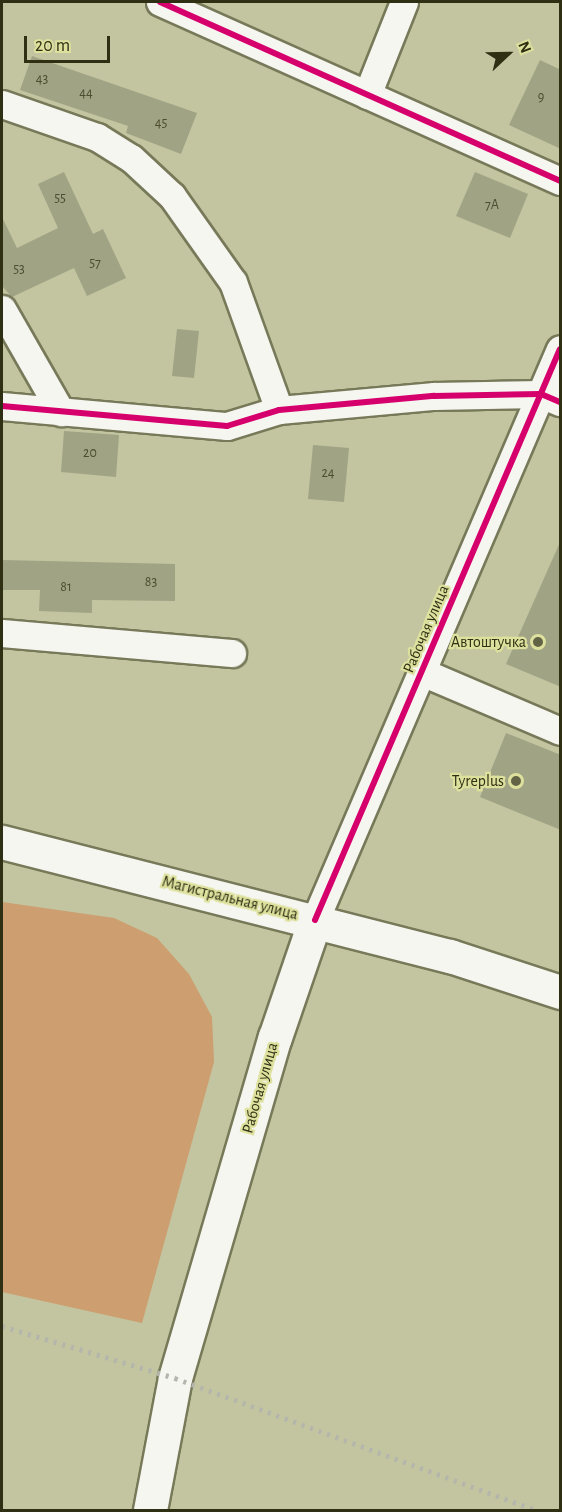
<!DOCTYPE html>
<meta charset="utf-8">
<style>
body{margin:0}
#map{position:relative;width:562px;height:1512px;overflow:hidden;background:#c2c59f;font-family:"Alegreya Sans",sans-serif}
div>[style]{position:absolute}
.forest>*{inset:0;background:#cd9e70}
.building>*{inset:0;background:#a1a385}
.roads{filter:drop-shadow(2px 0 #777959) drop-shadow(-2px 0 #777959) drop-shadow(0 2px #777959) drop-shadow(0 -2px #777959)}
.minor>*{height:27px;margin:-13.5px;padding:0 13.5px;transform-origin:13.5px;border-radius:13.5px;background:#f6f6f1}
.major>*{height:33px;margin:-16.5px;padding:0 16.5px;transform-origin:16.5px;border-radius:16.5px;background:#f6f6f1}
.rail>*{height:4.5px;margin-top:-2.25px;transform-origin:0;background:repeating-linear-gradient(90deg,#b4b5ab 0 3px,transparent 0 9px)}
.cycleway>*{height:6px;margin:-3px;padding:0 3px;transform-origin:3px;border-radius:3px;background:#d6006c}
.dots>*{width:16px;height:16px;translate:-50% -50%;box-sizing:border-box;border:3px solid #dde19d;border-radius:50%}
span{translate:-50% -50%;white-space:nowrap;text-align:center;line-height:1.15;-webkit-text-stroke:4.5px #dde19d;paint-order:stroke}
.number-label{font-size:14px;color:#4c4c30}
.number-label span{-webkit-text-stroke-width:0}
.street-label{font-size:16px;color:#2f2f14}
.poi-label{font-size:16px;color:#2f2f14}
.right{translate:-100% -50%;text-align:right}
.frame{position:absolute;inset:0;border:3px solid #2f2f14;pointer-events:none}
.north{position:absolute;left:478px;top:24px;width:60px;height:60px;-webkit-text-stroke:4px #dde19d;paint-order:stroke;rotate:68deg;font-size:16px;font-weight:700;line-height:24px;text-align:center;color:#2f2f14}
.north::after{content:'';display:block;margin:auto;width:21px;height:27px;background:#2f2f14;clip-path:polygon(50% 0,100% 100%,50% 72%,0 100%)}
.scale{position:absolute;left:24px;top:36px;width:86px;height:27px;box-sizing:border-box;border:3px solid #2f2f14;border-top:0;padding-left:8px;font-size:18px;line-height:21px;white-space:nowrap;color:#2f2f14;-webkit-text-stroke:4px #dde19d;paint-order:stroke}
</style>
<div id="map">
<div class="forest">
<div style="clip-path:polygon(2px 902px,114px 918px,157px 938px,189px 974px,212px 1017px,214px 1062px,142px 1323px,2px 1292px)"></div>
</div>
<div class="building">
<div style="clip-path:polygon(32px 56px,197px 113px,181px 154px,126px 133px,128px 126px,20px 90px)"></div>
<div style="clip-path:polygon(540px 60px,561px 70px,561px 149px,509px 125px)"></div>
<div style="clip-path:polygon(64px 172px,93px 234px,103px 229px,126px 278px,87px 296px,74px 268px,12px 297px,2px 286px,2px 217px,17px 248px,58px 228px,38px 184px)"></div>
<div style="clip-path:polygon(475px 172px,528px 194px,510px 238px,456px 216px)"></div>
<div style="clip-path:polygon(177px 329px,199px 331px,194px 378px,172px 376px)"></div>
<div style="clip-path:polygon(64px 431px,119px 435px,116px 477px,61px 472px)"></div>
<div style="clip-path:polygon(313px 445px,349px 448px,344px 502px,308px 499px)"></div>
<div style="clip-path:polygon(561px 540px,561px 687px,506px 664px)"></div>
<div style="clip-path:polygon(2px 560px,175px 564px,175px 601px,92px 600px,92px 613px,39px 611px,40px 590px,2px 590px)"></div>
<div style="clip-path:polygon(506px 733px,561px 755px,561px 830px,480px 797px)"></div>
</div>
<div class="roads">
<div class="minor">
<div style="left:160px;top:2px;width:438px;rotate:24.1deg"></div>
<div style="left:367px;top:95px;width:100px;rotate:-68.3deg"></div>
<div style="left:2px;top:104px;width:101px;rotate:19.2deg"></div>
<div style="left:97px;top:137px;width:40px;rotate:32deg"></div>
<div style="left:131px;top:158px;width:56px;rotate:42.8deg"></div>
<div style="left:172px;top:196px;width:105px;rotate:54.7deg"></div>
<div style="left:233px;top:282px;width:136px;rotate:70.2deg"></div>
<div style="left:2px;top:309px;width:119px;rotate:60.2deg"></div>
<div style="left:2px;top:406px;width:226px;rotate:5.1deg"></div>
<div style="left:227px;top:426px;width:54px;rotate:-17.1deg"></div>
<div style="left:279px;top:410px;width:156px;rotate:-5.2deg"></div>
<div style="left:434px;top:396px;width:107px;rotate:-1.1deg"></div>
<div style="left:541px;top:394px;width:21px;rotate:23deg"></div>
<div style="left:2px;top:633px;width:231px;rotate:5deg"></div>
<div style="left:422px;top:672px;width:150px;rotate:23.1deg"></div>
<div style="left:315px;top:920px;width:621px;rotate:-66.78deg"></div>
</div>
<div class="major">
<div style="left:2px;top:842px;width:462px;rotate:14.3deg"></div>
<div style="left:450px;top:956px;width:116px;rotate:18.1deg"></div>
<div style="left:150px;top:1510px;width:134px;rotate:-79.3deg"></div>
<div style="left:175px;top:1378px;width:355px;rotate:-73.7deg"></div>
<div style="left:275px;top:1037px;width:124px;rotate:-71.1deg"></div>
</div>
</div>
<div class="rail">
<div style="left:2px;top:1326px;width:181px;rotate:16.7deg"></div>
<div style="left:175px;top:1378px;width:383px;rotate:20.1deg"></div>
</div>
<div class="cycleway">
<div style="left:160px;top:2px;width:438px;rotate:24.1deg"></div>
<div style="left:2px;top:406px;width:226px;rotate:5.1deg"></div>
<div style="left:227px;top:426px;width:54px;rotate:-17.1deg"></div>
<div style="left:279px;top:410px;width:156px;rotate:-5.2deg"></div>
<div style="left:434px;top:396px;width:107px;rotate:-1.1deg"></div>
<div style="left:541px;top:394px;width:21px;rotate:23deg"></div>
<div style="left:315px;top:920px;width:621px;rotate:-66.78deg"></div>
</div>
<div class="dots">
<div style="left:538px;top:642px;background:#626445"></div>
<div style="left:516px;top:781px;background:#626445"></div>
</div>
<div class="number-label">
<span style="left:42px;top:79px">43</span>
<span style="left:86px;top:93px">44</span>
<span style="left:541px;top:97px">9</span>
<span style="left:161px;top:123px">45</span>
<span style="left:60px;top:198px">55</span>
<span style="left:492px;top:205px">7А</span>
<span style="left:95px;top:263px">57</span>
<span style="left:19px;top:269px">53</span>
<span style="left:90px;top:453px">20</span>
<span style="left:328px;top:473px">24</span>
<span style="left:151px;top:582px">83</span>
<span style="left:66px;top:587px">81</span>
</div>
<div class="street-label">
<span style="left:426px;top:629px;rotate:-67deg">Рабочая улица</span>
<span style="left:230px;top:898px;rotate:14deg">Магистральная улица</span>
<span style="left:260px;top:1088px;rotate:-74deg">Рабочая улица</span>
</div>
<div class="poi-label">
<span class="right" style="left:526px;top:642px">Автоштучка</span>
<span class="right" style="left:504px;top:781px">Tyreplus</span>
</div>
<div class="frame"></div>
<div class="north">N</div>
<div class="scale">20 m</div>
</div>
